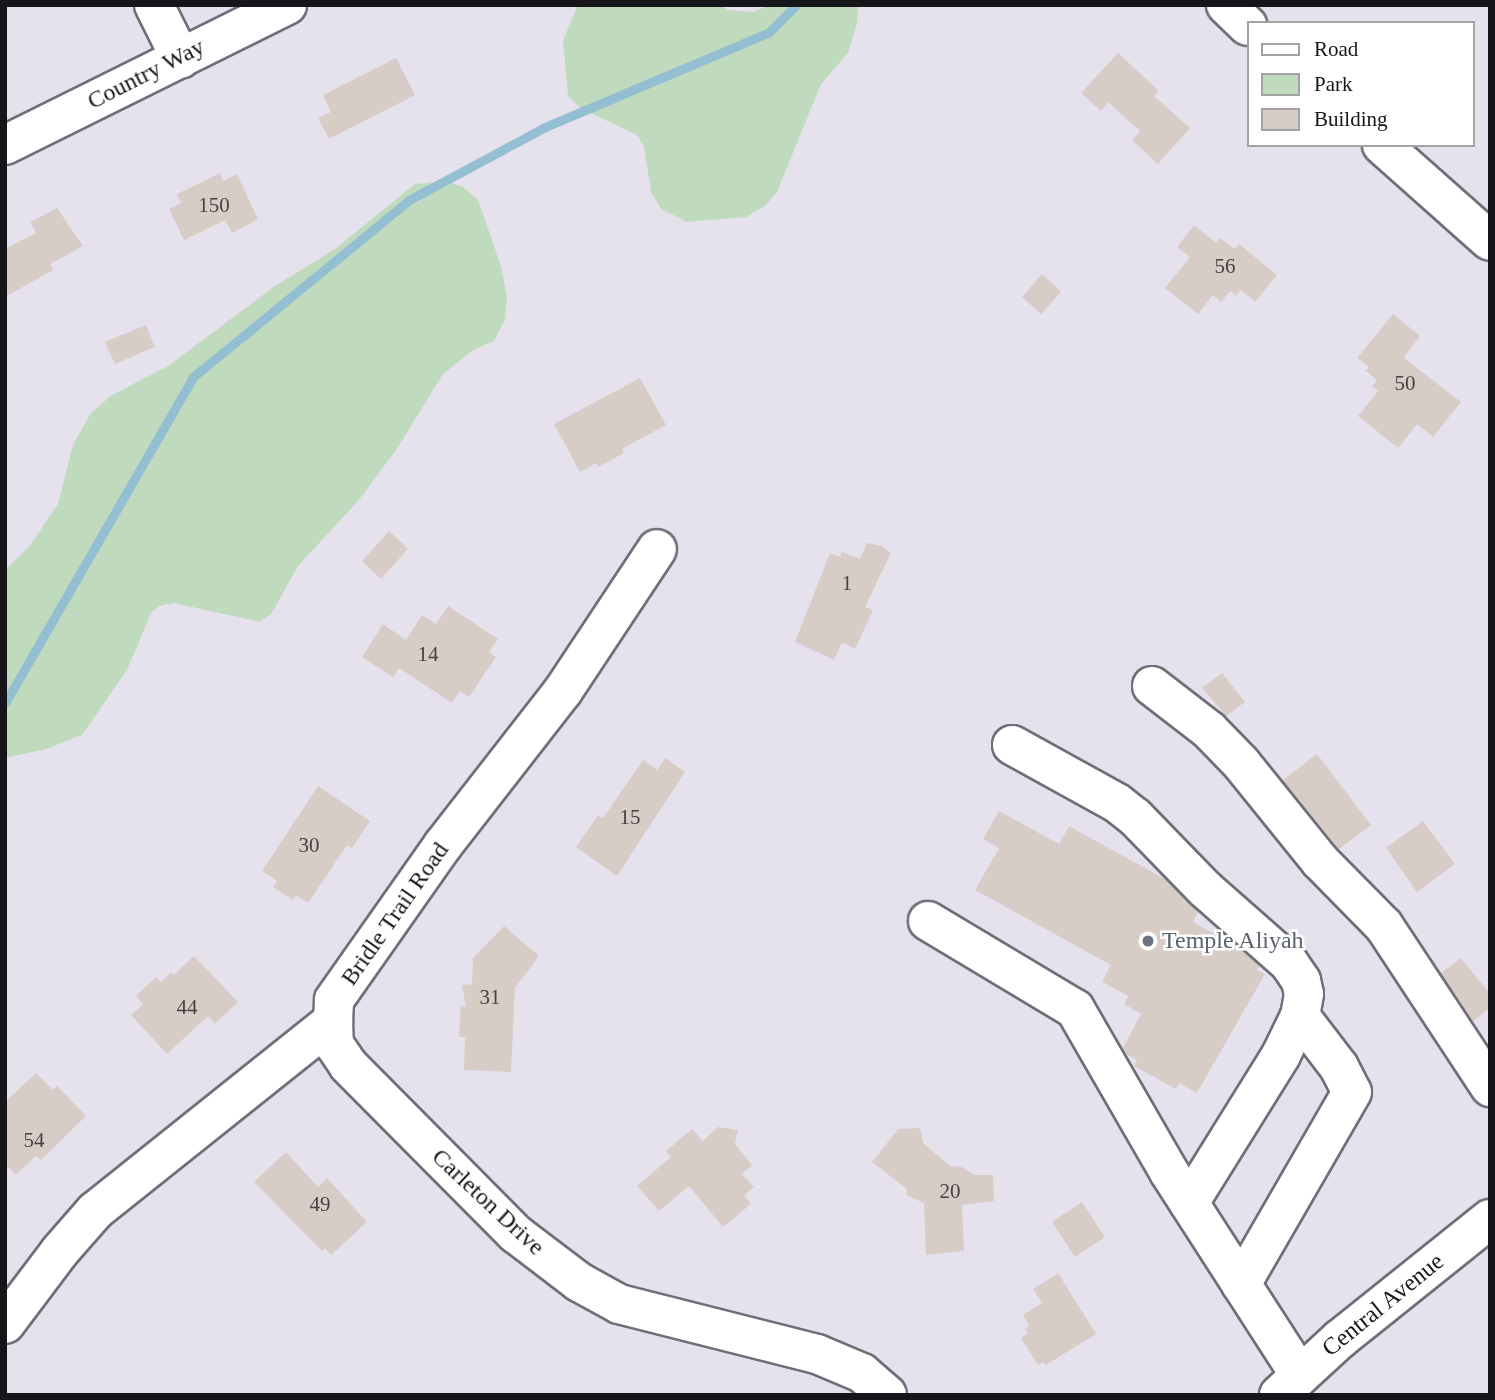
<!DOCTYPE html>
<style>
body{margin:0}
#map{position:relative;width:1495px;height:1400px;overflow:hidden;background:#e5e2ed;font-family:"Times New Roman",serif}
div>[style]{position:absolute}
.green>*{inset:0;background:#bfdabd}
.stream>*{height:9px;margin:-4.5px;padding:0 4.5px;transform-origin:4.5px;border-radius:4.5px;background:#94bed1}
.building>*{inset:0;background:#d8ccc7}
.roads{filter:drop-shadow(2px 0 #706e78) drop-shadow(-2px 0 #706e78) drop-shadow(0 2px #706e78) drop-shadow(0 -2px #706e78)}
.minor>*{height:38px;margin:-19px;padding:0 19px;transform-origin:19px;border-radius:19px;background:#fff}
.major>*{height:38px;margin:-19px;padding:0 19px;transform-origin:19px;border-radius:19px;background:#fff}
.dots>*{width:19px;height:19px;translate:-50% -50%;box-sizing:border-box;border:4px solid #fff;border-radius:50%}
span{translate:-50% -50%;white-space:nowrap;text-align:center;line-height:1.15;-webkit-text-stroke:5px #fff;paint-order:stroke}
.number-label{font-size:21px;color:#464344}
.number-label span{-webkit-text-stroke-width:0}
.street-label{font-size:24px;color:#161519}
.worship-label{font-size:24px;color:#5b616d}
.left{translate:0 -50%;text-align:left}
.frame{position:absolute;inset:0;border:7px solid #161519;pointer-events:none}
.legend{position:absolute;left:1247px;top:21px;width:228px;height:126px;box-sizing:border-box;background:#fff;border:2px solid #a2a1a3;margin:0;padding:9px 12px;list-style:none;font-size:21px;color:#161519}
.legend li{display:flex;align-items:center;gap:14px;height:35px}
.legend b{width:35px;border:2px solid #a2a1a3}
</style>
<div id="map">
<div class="green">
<div style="clip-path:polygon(578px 5px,721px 5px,728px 10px,753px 12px,770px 5px,858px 5px,857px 23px,848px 53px,821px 84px,777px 192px,765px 206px,746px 217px,687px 222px,661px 209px,651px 192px,644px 146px,637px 135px,580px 108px,568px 96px,563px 40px)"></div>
<div style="clip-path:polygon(447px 181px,463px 187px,478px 200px,501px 266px,507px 297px,505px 319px,494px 341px,473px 350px,443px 374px,396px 450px,358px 501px,298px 566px,271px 614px,260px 622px,174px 603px,159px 606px,151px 613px,127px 670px,82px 735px,46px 749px,5px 758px,5px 570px,29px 547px,58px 504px,73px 445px,91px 413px,112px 395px,168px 366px,275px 286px,335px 249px,415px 184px)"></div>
</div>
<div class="stream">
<div style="left:5px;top:703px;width:376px;rotate:-60deg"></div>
<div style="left:193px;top:377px;width:279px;rotate:-39.3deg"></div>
<div style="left:409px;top:200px;width:154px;rotate:-28.2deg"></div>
<div style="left:545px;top:127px;width:242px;rotate:-22.9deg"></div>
<div style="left:768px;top:33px;width:40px;rotate:-45deg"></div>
</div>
<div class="building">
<div style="clip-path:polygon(1118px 53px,1159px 91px,1154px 96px,1190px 128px,1158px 164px,1132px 140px,1140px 131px,1108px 102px,1101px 111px,1081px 93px)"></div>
<div style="clip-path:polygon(396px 58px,415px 95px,329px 139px,318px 118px,331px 112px,323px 95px)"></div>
<div style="clip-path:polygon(220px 173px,223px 181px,237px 174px,258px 219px,232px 233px,225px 220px,184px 240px,169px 209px,181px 203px,177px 194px)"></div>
<div style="clip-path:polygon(57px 208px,83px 246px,50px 264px,53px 270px,5px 297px,5px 249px,36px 233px,30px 222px)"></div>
<div style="clip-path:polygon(1194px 225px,1216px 243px,1220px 238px,1234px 249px,1239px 244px,1277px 275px,1255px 302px,1241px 290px,1236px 296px,1230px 291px,1221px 302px,1213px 295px,1198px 314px,1165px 288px,1190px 257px,1177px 247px)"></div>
<div style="clip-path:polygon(1042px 274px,1061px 292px,1041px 314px,1022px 297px)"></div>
<div style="clip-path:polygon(1393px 314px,1420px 336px,1404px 358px,1461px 402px,1433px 437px,1417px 424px,1398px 448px,1358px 416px,1378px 391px,1372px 386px,1377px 380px,1366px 371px,1369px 367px,1357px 358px)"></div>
<div style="clip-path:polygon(146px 325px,155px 347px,115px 364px,105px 342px)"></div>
<div style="clip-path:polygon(640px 378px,666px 425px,622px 449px,624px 453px,598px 467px,596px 463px,580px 472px,554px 424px)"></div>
<div style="clip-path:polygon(389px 531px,408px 549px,381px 579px,362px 561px)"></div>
<div style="clip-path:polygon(867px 543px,882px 546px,891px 553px,865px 607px,873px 610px,855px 649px,842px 642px,834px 660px,795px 642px,830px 553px,840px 557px,842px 552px,860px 559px)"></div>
<div style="clip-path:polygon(448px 606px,498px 639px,489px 652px,496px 657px,469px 697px,460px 691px,452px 703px,399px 668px,393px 677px,362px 657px,383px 624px,406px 640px,422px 615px,436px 624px)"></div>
<div style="clip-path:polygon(1222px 673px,1245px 702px,1226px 716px,1202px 688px)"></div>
<div style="clip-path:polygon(1317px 754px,1371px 825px,1339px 849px,1283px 780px)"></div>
<div style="clip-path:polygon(665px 758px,685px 772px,617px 876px,576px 847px,598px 815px,603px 818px,643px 760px,657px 770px)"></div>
<div style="clip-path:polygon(318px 786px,370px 821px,352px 848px,347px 845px,308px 903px,296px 895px,293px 900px,273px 887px,277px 881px,262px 871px)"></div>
<div style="clip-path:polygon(999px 811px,1059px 844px,1069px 826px,1165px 879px,1198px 912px,1193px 922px,1237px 947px,1260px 966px,1257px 970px,1265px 974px,1197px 1093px,1179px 1083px,1176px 1089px,1134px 1066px,1137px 1060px,1126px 1054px,1123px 1048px,1141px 1014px,1124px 1004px,1128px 996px,1102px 982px,1111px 965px,975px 890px,999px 848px,983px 839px)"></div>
<div style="clip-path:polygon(1423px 821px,1455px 864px,1417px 892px,1386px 848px)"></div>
<div style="clip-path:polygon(504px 926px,539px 956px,515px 988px,511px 1072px,464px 1070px,465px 1037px,459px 1037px,461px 1006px,466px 1007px,462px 985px,472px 984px,473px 958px)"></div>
<div style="clip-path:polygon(194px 956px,238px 1002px,215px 1024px,208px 1016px,167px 1054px,131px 1015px,143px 1004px,136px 996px,156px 977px,161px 982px,171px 972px,174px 975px)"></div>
<div style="clip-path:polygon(1461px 958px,1490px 994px,1490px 1008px,1473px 1021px,1441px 973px)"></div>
<div style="clip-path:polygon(36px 1073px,53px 1090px,57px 1086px,86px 1116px,41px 1160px,36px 1156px,16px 1175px,5px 1164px,5px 1102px)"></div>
<div style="clip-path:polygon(718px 1127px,738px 1130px,735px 1144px,752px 1165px,742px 1174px,754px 1187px,744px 1195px,751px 1204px,723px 1227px,689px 1186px,659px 1211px,637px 1186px,671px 1157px,666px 1151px,692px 1129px,703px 1141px)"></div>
<div style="clip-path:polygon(920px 1128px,923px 1143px,950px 1166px,962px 1167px,974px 1175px,993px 1175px,994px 1201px,962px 1205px,964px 1251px,926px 1255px,924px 1203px,906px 1195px,907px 1189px,872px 1162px,898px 1129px)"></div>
<div style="clip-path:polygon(286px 1152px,318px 1187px,327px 1178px,367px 1222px,331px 1255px,325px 1248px,322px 1251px,254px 1182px)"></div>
<div style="clip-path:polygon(1082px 1202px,1105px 1237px,1075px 1257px,1052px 1222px)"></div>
<div style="clip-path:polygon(1058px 1273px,1096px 1334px,1046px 1365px,1043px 1362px,1038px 1365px,1021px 1338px,1028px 1333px,1025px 1329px,1029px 1326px,1023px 1315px,1042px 1303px,1033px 1289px)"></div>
</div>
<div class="roads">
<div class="minor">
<div style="left:154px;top:5px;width:60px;rotate:63.4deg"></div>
<div style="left:1226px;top:5px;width:30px;rotate:44deg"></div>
<div style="left:5px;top:145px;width:315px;rotate:-26.4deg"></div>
<div style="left:1382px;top:145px;width:144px;rotate:41.6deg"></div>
<div style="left:1152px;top:686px;width:72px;rotate:37.7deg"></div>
<div style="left:1209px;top:730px;width:46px;rotate:45.9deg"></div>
<div style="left:1241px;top:763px;width:126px;rotate:51.1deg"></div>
<div style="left:1320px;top:861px;width:91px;rotate:45.4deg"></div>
<div style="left:1384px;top:926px;width:193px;rotate:56.6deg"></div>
<div style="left:1012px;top:745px;width:120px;rotate:28.9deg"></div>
<div style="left:1117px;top:803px;width:23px;rotate:38deg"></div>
<div style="left:1135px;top:817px;width:100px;rotate:45.8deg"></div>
<div style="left:1205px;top:889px;width:112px;rotate:41.4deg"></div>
<div style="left:1289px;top:963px;width:22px;rotate:56deg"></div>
<div style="left:1301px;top:981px;width:13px;rotate:77deg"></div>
<div style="left:1304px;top:994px;width:22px;rotate:100deg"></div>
<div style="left:928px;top:921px;width:171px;rotate:30.9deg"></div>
<div style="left:1075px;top:1009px;width:188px;rotate:60deg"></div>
<div style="left:1169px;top:1172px;width:242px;rotate:57.2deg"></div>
<div style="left:333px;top:1021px;width:23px;rotate:88deg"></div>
<div style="left:334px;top:1044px;width:25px;rotate:56deg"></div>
<div style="left:348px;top:1065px;width:238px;rotate:45.2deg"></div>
<div style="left:516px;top:1234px;width:79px;rotate:37.3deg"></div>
<div style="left:579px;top:1282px;width:46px;rotate:28.8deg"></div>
<div style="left:619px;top:1304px;width:204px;rotate:14.2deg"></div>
<div style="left:817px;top:1354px;width:49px;rotate:22.9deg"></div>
<div style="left:862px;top:1373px;width:33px;rotate:41deg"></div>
<div style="left:1189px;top:1203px;width:174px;rotate:-58.1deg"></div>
<div style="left:1281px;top:1055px;width:43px;rotate:-64deg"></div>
<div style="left:1300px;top:1016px;width:64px;rotate:52.6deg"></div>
<div style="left:1339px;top:1067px;width:28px;rotate:63deg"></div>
<div style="left:1352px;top:1092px;width:222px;rotate:120deg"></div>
<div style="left:5px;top:1324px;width:91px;rotate:-53deg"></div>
<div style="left:60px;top:1251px;width:53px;rotate:-48.8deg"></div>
<div style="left:95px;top:1211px;width:305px;rotate:-38.6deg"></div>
<div style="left:333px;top:1021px;width:21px;rotate:-87deg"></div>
<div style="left:334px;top:1000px;width:189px;rotate:-54.9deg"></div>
<div style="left:443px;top:845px;width:195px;rotate:-52.1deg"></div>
<div style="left:563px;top:691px;width:170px;rotate:-56.5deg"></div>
</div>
<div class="major">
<div style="left:1279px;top:1395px;width:83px;rotate:-42.6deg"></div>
<div style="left:1340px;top:1339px;width:192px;rotate:-38.7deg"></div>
</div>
</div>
<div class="dots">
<div style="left:1148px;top:941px;background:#6b7280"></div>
</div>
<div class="number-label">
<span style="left:214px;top:205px">150</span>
<span style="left:1225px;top:266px">56</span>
<span style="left:1405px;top:383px">50</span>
<span style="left:847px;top:583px">1</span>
<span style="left:428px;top:654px">14</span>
<span style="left:630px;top:817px">15</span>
<span style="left:309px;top:845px">30</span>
<span style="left:490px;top:997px">31</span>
<span style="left:187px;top:1007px">44</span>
<span style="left:34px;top:1140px">54</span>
<span style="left:950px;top:1191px">20</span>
<span style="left:320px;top:1204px">49</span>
</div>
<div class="street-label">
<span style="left:146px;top:74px;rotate:-27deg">Country Way</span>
<span style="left:395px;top:914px;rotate:-55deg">Bridle Trail Road</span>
<span style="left:488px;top:1202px;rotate:43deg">Carleton Drive</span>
<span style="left:1383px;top:1305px;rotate:-39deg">Central Avenue</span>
</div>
<div class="worship-label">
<span class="left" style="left:1162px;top:941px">Temple Aliyah</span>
</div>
<div class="frame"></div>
<ul class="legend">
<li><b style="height:9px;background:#fff"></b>Road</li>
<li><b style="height:19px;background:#bfdabd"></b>Park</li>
<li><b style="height:19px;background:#d8ccc7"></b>Building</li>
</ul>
</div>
